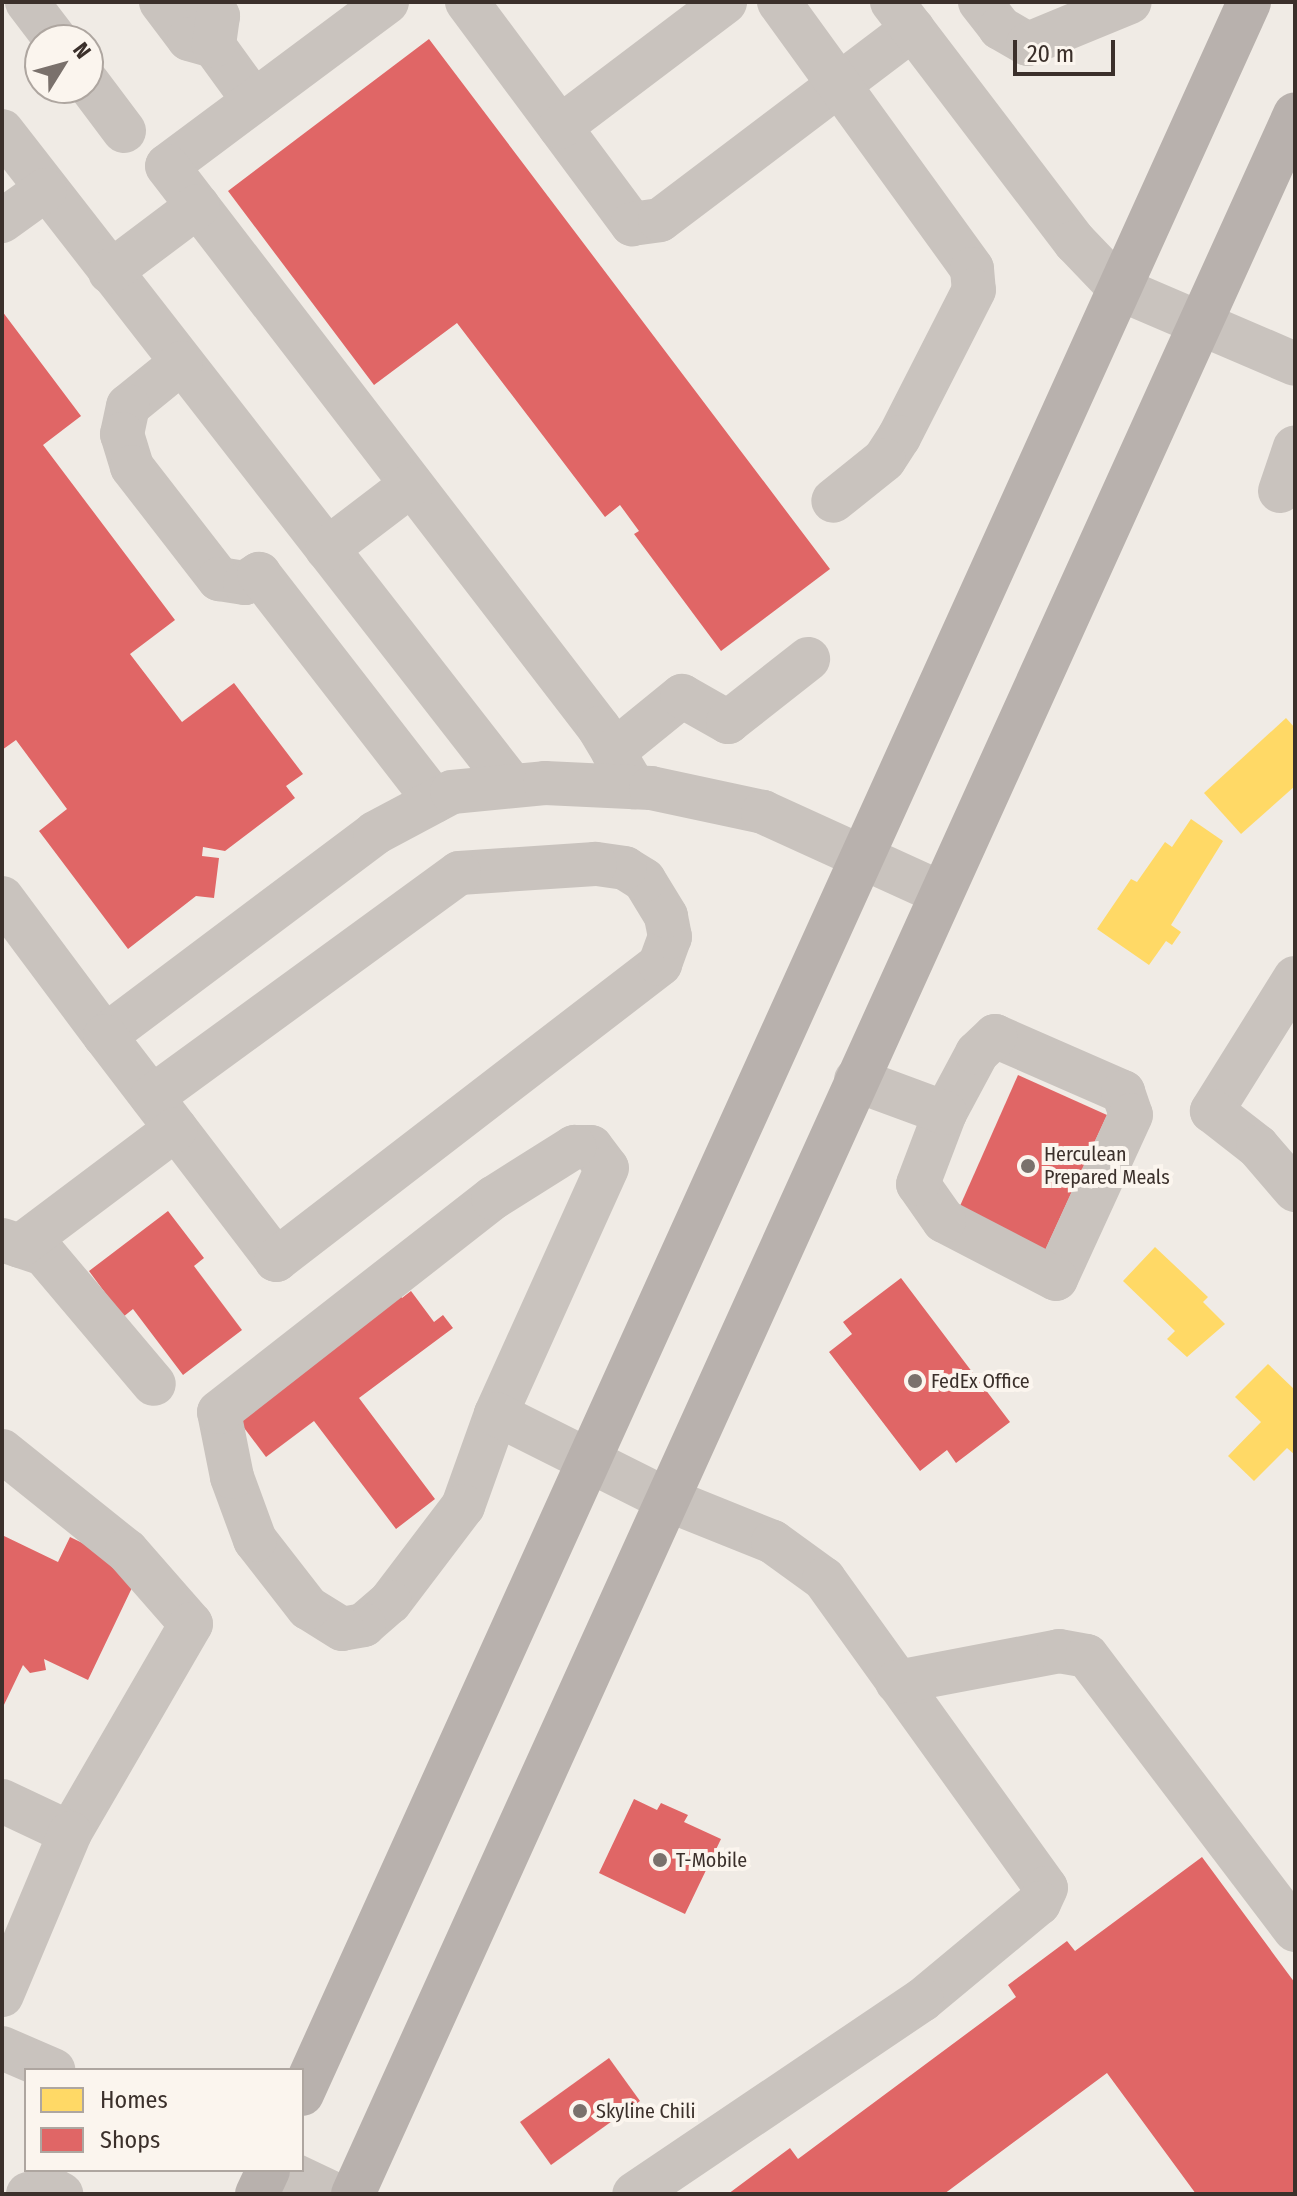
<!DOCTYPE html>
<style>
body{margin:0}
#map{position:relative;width:1297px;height:2196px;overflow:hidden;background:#f0ebe5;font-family:"Fira Sans Condensed",sans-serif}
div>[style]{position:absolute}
.homes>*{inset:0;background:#ffd966}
.shops>*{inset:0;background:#e06666}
.minor>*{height:44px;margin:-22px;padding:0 22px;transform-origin:22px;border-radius:22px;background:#c9c3be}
.major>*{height:44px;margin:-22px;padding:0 22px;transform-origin:22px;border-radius:22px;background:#b8b1ad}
.dots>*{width:22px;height:22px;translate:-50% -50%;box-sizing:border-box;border:4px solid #fbf5ee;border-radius:50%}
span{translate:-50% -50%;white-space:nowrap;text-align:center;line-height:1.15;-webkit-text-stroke:8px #fbf5ee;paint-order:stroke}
.poi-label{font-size:20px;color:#3b302b}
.left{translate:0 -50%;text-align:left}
.frame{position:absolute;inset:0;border:4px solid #3b302b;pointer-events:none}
.legend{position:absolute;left:24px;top:2068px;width:280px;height:104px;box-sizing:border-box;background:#fbf5ee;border:2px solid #aea6a0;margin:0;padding:10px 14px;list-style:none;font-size:24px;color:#3b302b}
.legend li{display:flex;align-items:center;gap:16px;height:40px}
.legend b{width:40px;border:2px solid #aea6a0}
.north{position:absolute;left:24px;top:24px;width:80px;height:80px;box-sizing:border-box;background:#fbf5ee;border:2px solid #aea6a0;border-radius:50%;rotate:53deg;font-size:22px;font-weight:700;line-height:32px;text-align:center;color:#3b302b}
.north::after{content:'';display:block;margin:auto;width:28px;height:36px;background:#7a716c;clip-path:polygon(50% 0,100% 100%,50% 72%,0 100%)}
.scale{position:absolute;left:1013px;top:40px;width:102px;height:36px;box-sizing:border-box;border:4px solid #3b302b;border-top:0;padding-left:10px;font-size:24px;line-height:28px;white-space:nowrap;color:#3b302b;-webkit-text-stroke:6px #fbf5ee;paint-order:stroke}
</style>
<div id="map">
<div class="homes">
<div style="clip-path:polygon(1286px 718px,1295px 728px,1295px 786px,1241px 834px,1204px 793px)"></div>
<div style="clip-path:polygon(1191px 819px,1223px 841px,1171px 925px,1181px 932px,1172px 945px,1166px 941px,1149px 965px,1097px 929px,1131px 879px,1137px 882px,1165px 842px,1172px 847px)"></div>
<div style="clip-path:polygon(1155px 1247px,1208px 1297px,1203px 1302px,1225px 1324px,1187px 1357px,1167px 1339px,1175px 1331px,1123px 1281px)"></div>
<div style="clip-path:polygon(1268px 1364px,1295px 1390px,1295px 1455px,1287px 1448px,1254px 1481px,1228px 1456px,1261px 1422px,1235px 1397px)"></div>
</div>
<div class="shops">
<div style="clip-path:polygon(429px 39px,830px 569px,721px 651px,634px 534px,639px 531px,620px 505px,605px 517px,457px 323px,374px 385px,228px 191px)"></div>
<div style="clip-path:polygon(2px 311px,81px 416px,43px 445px,175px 620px,130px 654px,182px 722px,234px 683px,303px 774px,286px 786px,295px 798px,225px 851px,203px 847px,202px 856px,219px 858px,214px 898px,196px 896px,128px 949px,39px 831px,67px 809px,16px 740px,2px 750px)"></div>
<div style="clip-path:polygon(1018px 1075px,1107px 1115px,1043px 1255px,956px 1215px)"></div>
<div style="clip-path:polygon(168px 1211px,204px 1258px,194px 1266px,242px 1330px,183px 1375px,133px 1309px,123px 1317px,89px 1271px)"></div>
<div style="clip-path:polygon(901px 1278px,1010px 1422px,956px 1463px,947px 1450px,920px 1471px,829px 1352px,852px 1334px,843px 1322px)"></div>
<div style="clip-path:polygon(397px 1291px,402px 1298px,411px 1291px,434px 1322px,443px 1315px,453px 1328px,359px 1398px,435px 1499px,396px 1529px,314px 1421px,266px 1457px,233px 1413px)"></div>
<div style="clip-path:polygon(2px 1535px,58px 1562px,70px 1537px,140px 1571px,88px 1680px,44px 1659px,46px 1670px,30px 1673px,23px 1665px,2px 1709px)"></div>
<div style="clip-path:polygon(634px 1799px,657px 1810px,661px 1803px,688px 1815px,684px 1822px,721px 1839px,685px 1914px,599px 1873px)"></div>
<div style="clip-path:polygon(1202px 1857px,1295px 1983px,1295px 2194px,1196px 2194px,1107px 2073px,944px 2194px,728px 2194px,790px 2148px,798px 2159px,1016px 1997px,1008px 1985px,1067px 1941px,1075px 1951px)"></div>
<div style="clip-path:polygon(609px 2058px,640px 2101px,551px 2165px,520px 2122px)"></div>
</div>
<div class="minor">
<div style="left:27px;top:2px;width:48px;rotate:52.7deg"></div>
<div style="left:161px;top:2px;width:46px;rotate:52.9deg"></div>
<div style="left:189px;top:39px;width:26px;rotate:16deg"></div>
<div style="left:214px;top:46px;width:68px;rotate:54deg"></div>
<div style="left:207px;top:2px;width:18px;rotate:52deg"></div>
<div style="left:218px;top:16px;width:30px;rotate:98deg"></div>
<div style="left:387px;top:2px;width:274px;rotate:143.3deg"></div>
<div style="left:167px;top:166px;width:709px;rotate:52.45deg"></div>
<div style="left:599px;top:728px;width:69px;rotate:59.3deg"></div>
<div style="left:467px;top:2px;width:277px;rotate:53.4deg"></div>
<div style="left:632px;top:224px;width:28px;rotate:-8deg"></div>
<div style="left:660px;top:220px;width:317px;rotate:-37.1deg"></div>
<div style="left:779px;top:2px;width:329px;rotate:54.1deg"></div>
<div style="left:972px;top:269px;width:21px;rotate:85deg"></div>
<div style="left:974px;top:290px;width:165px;rotate:117deg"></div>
<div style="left:899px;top:437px;width:27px;rotate:123deg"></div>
<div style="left:884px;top:460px;width:65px;rotate:141.2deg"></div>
<div style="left:892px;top:2px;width:302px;rotate:52.7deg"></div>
<div style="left:1075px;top:242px;width:65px;rotate:46.2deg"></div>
<div style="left:1120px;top:289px;width:190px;rotate:23.2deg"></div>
<div style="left:980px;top:2px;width:33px;rotate:52deg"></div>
<div style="left:1000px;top:28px;width:32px;rotate:30deg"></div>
<div style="left:1028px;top:44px;width:110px;rotate:-22.4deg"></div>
<div style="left:88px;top:83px;width:60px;rotate:53.1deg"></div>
<div style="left:560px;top:127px;width:207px;rotate:-37.1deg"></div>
<div style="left:2px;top:131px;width:830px;rotate:52.09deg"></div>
<div style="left:2px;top:221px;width:53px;rotate:-35.8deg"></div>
<div style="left:110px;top:272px;width:110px;rotate:-36.9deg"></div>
<div style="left:181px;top:363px;width:68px;rotate:140.9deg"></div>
<div style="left:128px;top:406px;width:29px;rotate:102deg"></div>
<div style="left:122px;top:434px;width:34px;rotate:73deg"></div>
<div style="left:132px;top:467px;width:142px;rotate:52.2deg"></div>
<div style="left:219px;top:579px;width:26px;rotate:9deg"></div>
<div style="left:245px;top:583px;width:17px;rotate:-33deg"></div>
<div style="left:259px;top:574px;width:287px;rotate:52.2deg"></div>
<div style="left:1280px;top:491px;width:46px;rotate:-71.2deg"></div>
<div style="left:327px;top:549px;width:106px;rotate:-37.3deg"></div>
<div style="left:613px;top:752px;width:89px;rotate:-39.1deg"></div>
<div style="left:682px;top:696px;width:53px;rotate:29.5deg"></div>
<div style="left:728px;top:722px;width:102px;rotate:-38.2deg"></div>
<div style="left:2px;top:898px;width:172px;rotate:53.3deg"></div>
<div style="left:105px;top:1036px;width:338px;rotate:-36.9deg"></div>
<div style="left:375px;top:833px;width:87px;rotate:-28deg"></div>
<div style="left:452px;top:792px;width:93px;rotate:-5.5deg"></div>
<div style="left:545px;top:783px;width:106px;rotate:2.7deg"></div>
<div style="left:651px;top:788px;width:115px;rotate:12.1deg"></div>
<div style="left:763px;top:812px;width:196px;rotate:24.5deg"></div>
<div style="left:1295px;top:978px;width:157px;rotate:122deg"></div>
<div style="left:1212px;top:1111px;width:58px;rotate:38deg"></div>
<div style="left:1258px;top:1147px;width:57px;rotate:49.3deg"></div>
<div style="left:105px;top:1036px;width:282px;rotate:52.6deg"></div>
<div style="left:276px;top:1260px;width:485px;rotate:-37.6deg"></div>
<div style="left:660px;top:964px;width:29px;rotate:-70deg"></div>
<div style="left:670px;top:937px;width:21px;rotate:-101deg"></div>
<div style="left:666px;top:916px;width:42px;rotate:-121.4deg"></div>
<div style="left:644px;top:880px;width:22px;rotate:-148deg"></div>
<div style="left:625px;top:868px;width:30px;rotate:-172deg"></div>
<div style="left:595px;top:864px;width:136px;rotate:176.2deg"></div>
<div style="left:459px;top:873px;width:380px;rotate:143.9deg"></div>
<div style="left:995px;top:1036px;width:140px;rotate:23.6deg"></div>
<div style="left:1123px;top:1092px;width:24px;rotate:71deg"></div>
<div style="left:1131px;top:1115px;width:180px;rotate:114.6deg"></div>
<div style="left:1056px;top:1279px;width:126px;rotate:-152.6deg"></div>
<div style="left:944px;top:1221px;width:45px;rotate:-125.1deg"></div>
<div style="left:918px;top:1184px;width:76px;rotate:-69.2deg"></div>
<div style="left:945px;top:1113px;width:68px;rotate:-61.9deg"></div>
<div style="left:977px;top:1053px;width:25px;rotate:-43deg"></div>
<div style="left:856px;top:1080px;width:95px;rotate:20.3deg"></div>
<div style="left:574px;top:1147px;width:17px"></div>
<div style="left:591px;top:1147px;width:26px;rotate:53deg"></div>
<div style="left:607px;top:1168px;width:270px;rotate:114.3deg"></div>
<div style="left:496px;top:1414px;width:98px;rotate:109.7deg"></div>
<div style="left:463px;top:1506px;width:121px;rotate:127.2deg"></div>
<div style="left:390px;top:1602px;width:35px;rotate:139deg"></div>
<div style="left:364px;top:1625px;width:22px;rotate:170deg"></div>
<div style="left:342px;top:1629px;width:40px;rotate:-148deg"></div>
<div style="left:308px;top:1608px;width:86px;rotate:-127.9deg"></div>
<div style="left:255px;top:1540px;width:67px;rotate:-110.1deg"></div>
<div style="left:232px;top:1477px;width:66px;rotate:-101.3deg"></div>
<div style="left:219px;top:1412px;width:348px;rotate:-38deg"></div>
<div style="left:493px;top:1198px;width:96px;rotate:-32.2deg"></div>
<div style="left:2px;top:1240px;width:44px;rotate:18.4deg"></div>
<div style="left:44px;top:1254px;width:170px;rotate:49.8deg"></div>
<div style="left:20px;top:1246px;width:195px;rotate:-36.9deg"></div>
<div style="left:496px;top:1414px;width:190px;rotate:26.6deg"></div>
<div style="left:666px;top:1499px;width:115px;rotate:21.9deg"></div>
<div style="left:773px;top:1542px;width:63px;rotate:36deg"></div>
<div style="left:824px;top:1579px;width:380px;rotate:54.3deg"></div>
<div style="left:1046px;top:1888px;width:17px;rotate:115deg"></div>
<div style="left:1039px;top:1903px;width:152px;rotate:140.3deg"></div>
<div style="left:922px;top:2000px;width:347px;rotate:146deg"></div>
<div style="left:2px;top:1451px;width:160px;rotate:38.7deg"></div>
<div style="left:127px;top:1551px;width:97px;rotate:48.8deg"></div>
<div style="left:191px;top:1624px;width:241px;rotate:120.1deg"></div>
<div style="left:897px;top:1682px;width:165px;rotate:-10.8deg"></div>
<div style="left:1059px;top:1651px;width:28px;rotate:10deg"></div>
<div style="left:1087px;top:1656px;width:344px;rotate:52.8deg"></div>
<div style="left:2px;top:1801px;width:75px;rotate:25.2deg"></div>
<div style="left:70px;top:1833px;width:176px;rotate:112.8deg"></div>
<div style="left:2px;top:2048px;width:56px;rotate:23.3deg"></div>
<div style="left:283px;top:2170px;width:56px;rotate:25.2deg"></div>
<div style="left:28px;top:2194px;width:23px;rotate:-15deg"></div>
<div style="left:50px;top:2188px;width:13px;rotate:29deg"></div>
</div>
<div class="major">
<div style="left:302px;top:2094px;width:2296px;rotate:-65.64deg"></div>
<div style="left:257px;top:2194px;width:26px;rotate:-65deg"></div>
<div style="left:353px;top:2194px;width:2283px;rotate:-65.63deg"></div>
</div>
<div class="dots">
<div style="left:1028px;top:1166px;background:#7a716c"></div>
<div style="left:915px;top:1381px;background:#7a716c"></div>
<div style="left:660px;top:1860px;background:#7a716c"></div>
<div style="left:580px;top:2111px;background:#7a716c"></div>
</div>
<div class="poi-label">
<span class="left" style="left:1044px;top:1166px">Herculean<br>Prepared Meals</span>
<span class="left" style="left:931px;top:1381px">FedEx Office</span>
<span class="left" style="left:676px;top:1860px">T-Mobile</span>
<span class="left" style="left:596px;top:2111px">Skyline Chili</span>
</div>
<div class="frame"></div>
<ul class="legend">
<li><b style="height:22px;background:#ffd966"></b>Homes</li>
<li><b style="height:22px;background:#e06666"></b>Shops</li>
</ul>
<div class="north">N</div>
<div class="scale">20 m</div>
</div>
